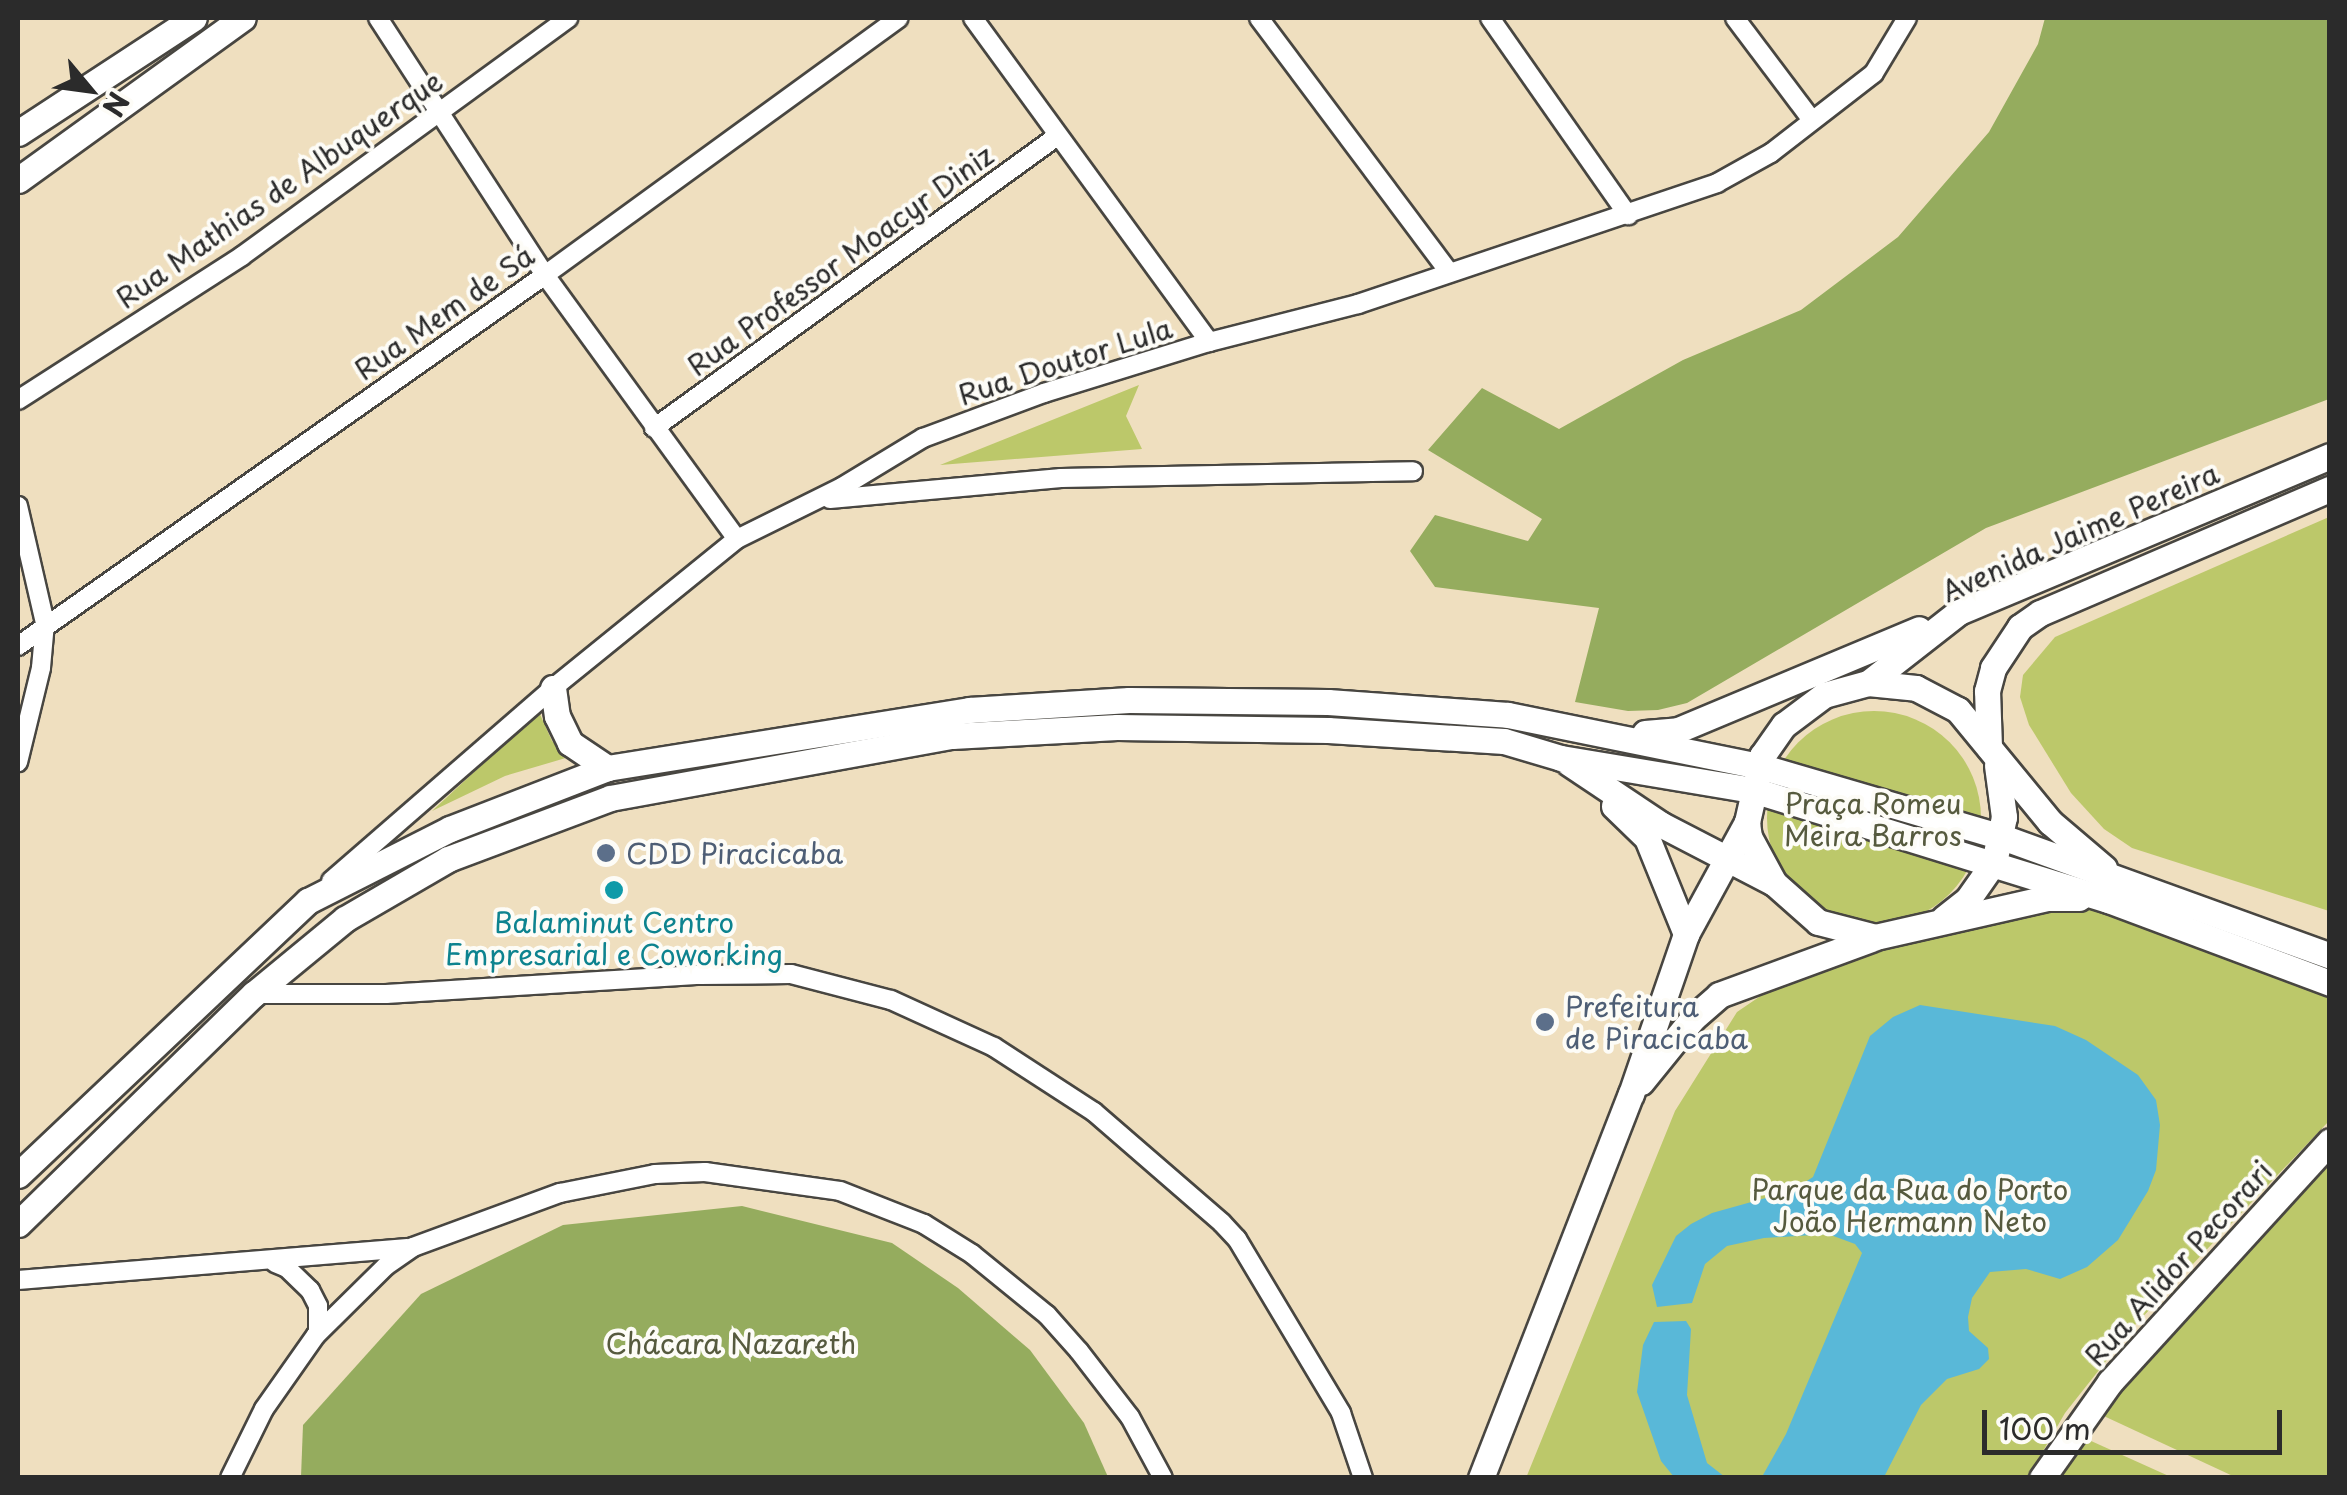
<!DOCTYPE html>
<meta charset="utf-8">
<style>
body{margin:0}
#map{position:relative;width:2347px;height:1495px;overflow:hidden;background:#efdfbf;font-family:"Playpen Sans",sans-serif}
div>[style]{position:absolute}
.green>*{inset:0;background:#bcc86a}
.round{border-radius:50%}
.forest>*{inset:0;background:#95ac5e}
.water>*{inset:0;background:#59b8d8}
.roads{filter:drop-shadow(2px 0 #484641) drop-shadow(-2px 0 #484641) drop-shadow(0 2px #484641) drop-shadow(0 -2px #484641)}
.street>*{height:18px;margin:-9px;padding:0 9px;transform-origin:9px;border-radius:9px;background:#fff}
.secondary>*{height:25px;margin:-12.5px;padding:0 12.5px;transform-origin:12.5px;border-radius:12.5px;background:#fff}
.dots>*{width:28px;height:28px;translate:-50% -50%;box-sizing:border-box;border:5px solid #fdfcf7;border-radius:50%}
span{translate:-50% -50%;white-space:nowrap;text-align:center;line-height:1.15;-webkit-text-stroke:8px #fdfcf7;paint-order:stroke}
.street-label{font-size:28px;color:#2b2b2b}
.park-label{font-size:28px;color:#565a3e}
.service-label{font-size:28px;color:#4e5e75}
.left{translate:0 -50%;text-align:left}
.culture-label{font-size:28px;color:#0d838f}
.frame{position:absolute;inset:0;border:20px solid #2b2b2b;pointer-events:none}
.north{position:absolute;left:40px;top:40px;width:100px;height:100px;-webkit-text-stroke:8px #fdfcf7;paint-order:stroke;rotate:119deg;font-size:28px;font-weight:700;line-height:40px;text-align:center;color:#2b2b2b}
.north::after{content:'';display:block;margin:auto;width:35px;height:45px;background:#2b2b2b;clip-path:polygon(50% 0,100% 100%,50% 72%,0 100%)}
.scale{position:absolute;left:1982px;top:1410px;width:300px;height:45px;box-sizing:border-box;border:5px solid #2b2b2b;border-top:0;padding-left:12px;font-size:30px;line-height:35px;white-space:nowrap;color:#2b2b2b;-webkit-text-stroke:8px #fdfcf7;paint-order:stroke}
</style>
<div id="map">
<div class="green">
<div style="clip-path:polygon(1139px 385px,1126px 416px,1142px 449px,940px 465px)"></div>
<div style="clip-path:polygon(2329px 517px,2329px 911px,2132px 848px,2104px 829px,2071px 793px,2029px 725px,2020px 697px,2023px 675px,2055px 637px)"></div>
<div class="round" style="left:1767px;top:711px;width:214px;height:214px"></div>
<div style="clip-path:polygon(539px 712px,552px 741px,569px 757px,505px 776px,432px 811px)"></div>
<div style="clip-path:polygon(2044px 905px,2099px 908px,2329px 984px,2329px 1121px,2133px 1327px,2065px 1413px,2028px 1477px,1526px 1478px,1675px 1111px,1737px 1012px,1781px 982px,1857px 955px)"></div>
<div style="clip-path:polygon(2329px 1149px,2329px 1477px,2235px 1477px,2093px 1411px)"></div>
<div style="clip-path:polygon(2080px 1436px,2171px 1477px,2061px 1478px)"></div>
</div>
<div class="forest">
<div style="clip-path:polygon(2045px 18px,2329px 18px,2329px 399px,1986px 528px,1687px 703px,1658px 710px,1628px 711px,1575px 702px,1599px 608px,1435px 587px,1410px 551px,1435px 515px,1528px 541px,1542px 519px,1428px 450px,1482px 388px,1559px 429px,1683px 360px,1801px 310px,1898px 237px,1989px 132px,2038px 44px)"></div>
<div style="clip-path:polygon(742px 1206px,892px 1243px,958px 1288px,1030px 1350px,1084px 1423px,1108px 1477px,301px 1477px,303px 1425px,421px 1294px,563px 1225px)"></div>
</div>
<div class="water">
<div style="clip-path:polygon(1920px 1005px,2055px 1026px,2086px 1040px,2138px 1075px,2156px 1100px,2160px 1125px,2156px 1170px,2148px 1191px,2118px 1240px,2087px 1267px,2060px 1279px,2026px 1269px,1990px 1272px,1972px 1298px,1968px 1317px,1969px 1331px,1988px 1348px,1989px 1359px,1979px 1369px,1947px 1379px,1921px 1405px,1884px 1477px,1757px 1477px,1763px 1475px,1786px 1434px,1862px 1253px,1855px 1244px,1828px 1234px,1764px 1238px,1727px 1246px,1705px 1264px,1692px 1303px,1657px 1307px,1652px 1285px,1676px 1236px,1691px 1224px,1712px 1213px,1791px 1191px,1813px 1177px,1870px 1036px,1893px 1017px)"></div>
<div style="clip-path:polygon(1686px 1321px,1691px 1329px,1687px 1395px,1707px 1463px,1725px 1477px,1674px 1477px,1661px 1461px,1637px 1392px,1643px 1345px,1654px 1322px)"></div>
</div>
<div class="roads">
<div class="street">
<div style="left:378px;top:18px;width:306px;rotate:57deg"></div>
<div style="left:545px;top:275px;width:326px;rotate:54deg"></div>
<div style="left:973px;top:18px;width:401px;rotate:53.9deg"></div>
<div style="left:1259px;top:18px;width:317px;rotate:53.2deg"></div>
<div style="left:1490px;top:18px;width:241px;rotate:55deg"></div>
<div style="left:1735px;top:18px;width:126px;rotate:53deg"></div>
<div style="left:18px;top:400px;width:266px;rotate:-32.7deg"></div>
<div style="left:242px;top:256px;width:404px;rotate:-36.1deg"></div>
<div style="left:654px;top:428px;width:498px;rotate:-35.9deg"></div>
<div style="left:830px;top:499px;width:232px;rotate:-5.2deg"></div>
<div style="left:1061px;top:478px;width:352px;rotate:-1.1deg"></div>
<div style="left:18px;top:506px;width:120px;rotate:77deg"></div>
<div style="left:45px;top:623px;width:45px;rotate:95.1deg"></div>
<div style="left:41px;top:668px;width:97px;rotate:103.7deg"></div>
<div style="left:18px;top:646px;width:644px;rotate:-35.14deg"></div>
<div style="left:545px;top:275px;width:437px;rotate:-36deg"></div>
<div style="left:331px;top:881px;width:294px;rotate:-41deg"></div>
<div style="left:553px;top:688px;width:237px;rotate:-39deg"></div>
<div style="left:737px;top:539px;width:117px;rotate:-26.3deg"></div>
<div style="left:842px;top:487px;width:95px;rotate:-31.2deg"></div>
<div style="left:923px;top:438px;width:129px;rotate:-20.4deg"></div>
<div style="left:1044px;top:393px;width:173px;rotate:-17.2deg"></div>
<div style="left:1209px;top:342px;width:154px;rotate:-14.3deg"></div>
<div style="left:1358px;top:304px;width:379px;rotate:-18.6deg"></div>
<div style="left:1717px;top:183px;width:62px;rotate:-29.1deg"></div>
<div style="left:1771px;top:153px;width:130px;rotate:-37.8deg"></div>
<div style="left:1874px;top:73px;width:64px;rotate:-59deg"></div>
<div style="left:254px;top:994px;width:132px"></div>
<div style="left:386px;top:994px;width:315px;rotate:-3.5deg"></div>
<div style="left:700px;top:975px;width:91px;rotate:-0.6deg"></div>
<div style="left:791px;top:974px;width:103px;rotate:14.6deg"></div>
<div style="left:891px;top:1000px;width:113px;rotate:24.5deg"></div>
<div style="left:994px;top:1047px;width:119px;rotate:33deg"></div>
<div style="left:1094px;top:1112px;width:169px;rotate:40.9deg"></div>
<div style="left:1222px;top:1223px;width:22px;rotate:47deg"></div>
<div style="left:1237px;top:1239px;width:203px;rotate:59.1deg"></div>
<div style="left:1341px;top:1413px;width:69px;rotate:71.3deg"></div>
<div style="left:275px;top:1263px;width:13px;rotate:23deg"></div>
<div style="left:287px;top:1268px;width:32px;rotate:44deg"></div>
<div style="left:310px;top:1290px;width:18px;rotate:63deg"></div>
<div style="left:318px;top:1306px;width:26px;rotate:90deg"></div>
<div style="left:18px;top:1280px;width:391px;rotate:-4.7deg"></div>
<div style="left:230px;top:1478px;width:77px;rotate:-63.8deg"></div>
<div style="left:264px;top:1409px;width:90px;rotate:-54.9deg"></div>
<div style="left:316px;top:1335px;width:98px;rotate:-44.6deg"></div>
<div style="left:386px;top:1266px;width:33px;rotate:-35deg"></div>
<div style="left:413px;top:1247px;width:157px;rotate:-20.2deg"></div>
<div style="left:560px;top:1193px;width:97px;rotate:-11.3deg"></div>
<div style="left:655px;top:1174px;width:50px;rotate:-2.3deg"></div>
<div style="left:705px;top:1172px;width:136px;rotate:8deg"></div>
<div style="left:840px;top:1191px;width:90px;rotate:21.4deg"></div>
<div style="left:924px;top:1224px;width:57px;rotate:32deg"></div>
<div style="left:972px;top:1254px;width:97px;rotate:39.1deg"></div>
<div style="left:1047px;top:1315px;width:48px;rotate:48.4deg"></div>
<div style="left:1079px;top:1351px;width:83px;rotate:52.3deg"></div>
<div style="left:1130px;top:1417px;width:69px;rotate:61.6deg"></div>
</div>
<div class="secondary">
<div style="left:18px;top:133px;width:210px;rotate:-33.2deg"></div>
<div style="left:18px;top:180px;width:277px;rotate:-35.8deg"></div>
<div style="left:1868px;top:683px;width:115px;rotate:-38deg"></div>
<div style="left:1959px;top:612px;width:402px;rotate:-22.8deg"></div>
<div style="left:553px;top:688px;width:28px;rotate:82deg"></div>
<div style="left:557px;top:716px;width:30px;rotate:64deg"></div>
<div style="left:570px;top:743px;width:45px;rotate:34deg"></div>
<div style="left:1645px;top:733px;width:33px;rotate:-5deg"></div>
<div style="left:1678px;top:730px;width:261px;rotate:-22.7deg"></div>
<div style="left:1989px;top:747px;width:56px;rotate:-92deg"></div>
<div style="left:1987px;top:691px;width:24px;rotate:-75deg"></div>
<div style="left:1993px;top:668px;width:49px;rotate:-56.6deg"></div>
<div style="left:2020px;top:627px;width:24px;rotate:-35deg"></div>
<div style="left:2040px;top:613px;width:315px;rotate:-23.2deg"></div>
<div style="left:1569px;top:763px;width:110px;rotate:33.8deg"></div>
<div style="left:1660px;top:824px;width:128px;rotate:27.4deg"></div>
<div style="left:1614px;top:806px;width:46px;rotate:44.1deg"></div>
<div style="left:1647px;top:838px;width:104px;rotate:67.9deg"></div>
<div style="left:2079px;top:898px;width:32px;rotate:180deg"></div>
<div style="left:2047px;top:898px;width:175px;rotate:167.2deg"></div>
<div style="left:1876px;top:937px;width:60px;rotate:-165.5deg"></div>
<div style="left:1818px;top:922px;width:59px;rotate:-138.4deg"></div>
<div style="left:1774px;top:883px;width:52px;rotate:-118.5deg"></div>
<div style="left:1749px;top:837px;width:15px;rotate:-98deg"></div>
<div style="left:1747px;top:822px;width:68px;rotate:-77.2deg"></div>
<div style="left:1762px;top:756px;width:38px;rotate:-55deg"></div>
<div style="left:1784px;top:725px;width:50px;rotate:-36.9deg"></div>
<div style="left:1824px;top:695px;width:46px;rotate:-15.3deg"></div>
<div style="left:1868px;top:683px;width:48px;rotate:5.9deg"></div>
<div style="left:1916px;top:688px;width:47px;rotate:27.6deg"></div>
<div style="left:1958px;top:710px;width:145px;rotate:50.6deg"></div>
<div style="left:2050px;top:822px;width:71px;rotate:40.4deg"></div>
<div style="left:1944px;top:918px;width:31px;rotate:-38deg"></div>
<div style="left:1968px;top:899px;width:45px;rotate:-54.9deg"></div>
<div style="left:1994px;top:862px;width:46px;rotate:-77.5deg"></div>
<div style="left:2004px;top:817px;width:52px;rotate:-97.7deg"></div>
<div style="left:1641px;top:1082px;width:82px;rotate:-50.9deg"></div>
<div style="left:1693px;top:1018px;width:35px;rotate:-41deg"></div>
<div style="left:1719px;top:995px;width:162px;rotate:-20.2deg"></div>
<div style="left:18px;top:1175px;width:399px;rotate:-43.4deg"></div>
<div style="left:308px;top:901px;width:159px;rotate:-26.9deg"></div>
<div style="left:450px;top:829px;width:168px;rotate:-21.2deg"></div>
<div style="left:607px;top:768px;width:367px;rotate:-9.1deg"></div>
<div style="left:969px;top:710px;width:160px;rotate:-3.6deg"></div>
<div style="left:1129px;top:700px;width:199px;rotate:0.6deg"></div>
<div style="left:1328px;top:702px;width:180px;rotate:4.1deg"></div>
<div style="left:1508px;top:715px;width:256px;rotate:11.5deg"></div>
<div style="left:1759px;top:766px;width:253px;rotate:16.3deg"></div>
<div style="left:2002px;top:837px;width:349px;rotate:19.9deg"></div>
<div style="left:18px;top:1224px;width:330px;rotate:-44.3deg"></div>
<div style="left:254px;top:994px;width:118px;rotate:-39.5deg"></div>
<div style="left:345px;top:919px;width:119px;rotate:-30.2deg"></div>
<div style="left:448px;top:859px;width:173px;rotate:-20.6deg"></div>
<div style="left:610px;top:798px;width:348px;rotate:-10.3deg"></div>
<div style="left:952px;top:736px;width:165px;rotate:-3.1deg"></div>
<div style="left:1117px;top:727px;width:211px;rotate:0.8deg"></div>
<div style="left:1328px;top:730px;width:176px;rotate:3.6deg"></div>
<div style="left:1504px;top:741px;width:59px;rotate:16.6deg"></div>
<div style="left:1561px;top:758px;width:195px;rotate:9.5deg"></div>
<div style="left:1753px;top:790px;width:372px;rotate:17.2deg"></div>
<div style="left:2108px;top:900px;width:237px;rotate:20.5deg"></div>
<div style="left:1481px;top:1478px;width:412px;rotate:-68.7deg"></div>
<div style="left:1631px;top:1094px;width:169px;rotate:-71deg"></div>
<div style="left:1686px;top:934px;width:128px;rotate:-61.4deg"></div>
<div style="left:2042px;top:1478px;width:118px;rotate:-54.7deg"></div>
<div style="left:2110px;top:1382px;width:326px;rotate:-47.6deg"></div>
</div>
</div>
<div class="dots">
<div style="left:606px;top:853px;background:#5c6f8a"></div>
<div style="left:614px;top:890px;background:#0f9aa8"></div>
<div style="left:1545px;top:1022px;background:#5c6f8a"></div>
</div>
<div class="street-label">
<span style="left:279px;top:189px;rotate:-35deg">Rua Mathias de Albuquerque</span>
<span style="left:840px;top:260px;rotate:-36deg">Rua Professor Moacyr Diniz</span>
<span style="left:444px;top:312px;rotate:-35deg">Rua Mem de Sá</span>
<span style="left:1065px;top:361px;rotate:-18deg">Rua Doutor Lula</span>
<span style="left:2080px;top:532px;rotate:-24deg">Avenida Jaime Pereira</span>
<span style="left:2178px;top:1263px;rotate:-48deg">Rua Alidor Pecorari</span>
</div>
<div class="park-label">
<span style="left:1873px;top:819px">Praça Romeu<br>Meira Barros</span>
<span style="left:1910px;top:1205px">Parque da Rua do Porto<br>João Hermann Neto</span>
<span style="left:731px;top:1343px">Chácara Nazareth</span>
</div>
<div class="service-label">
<span class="left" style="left:626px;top:853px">CDD Piracicaba</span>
<span class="left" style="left:1565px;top:1022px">Prefeitura<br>de Piracicaba</span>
</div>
<div class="culture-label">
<span style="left:614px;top:938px">Balaminut Centro<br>Empresarial e Coworking</span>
</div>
<div class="frame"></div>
<div class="north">N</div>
<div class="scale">100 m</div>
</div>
